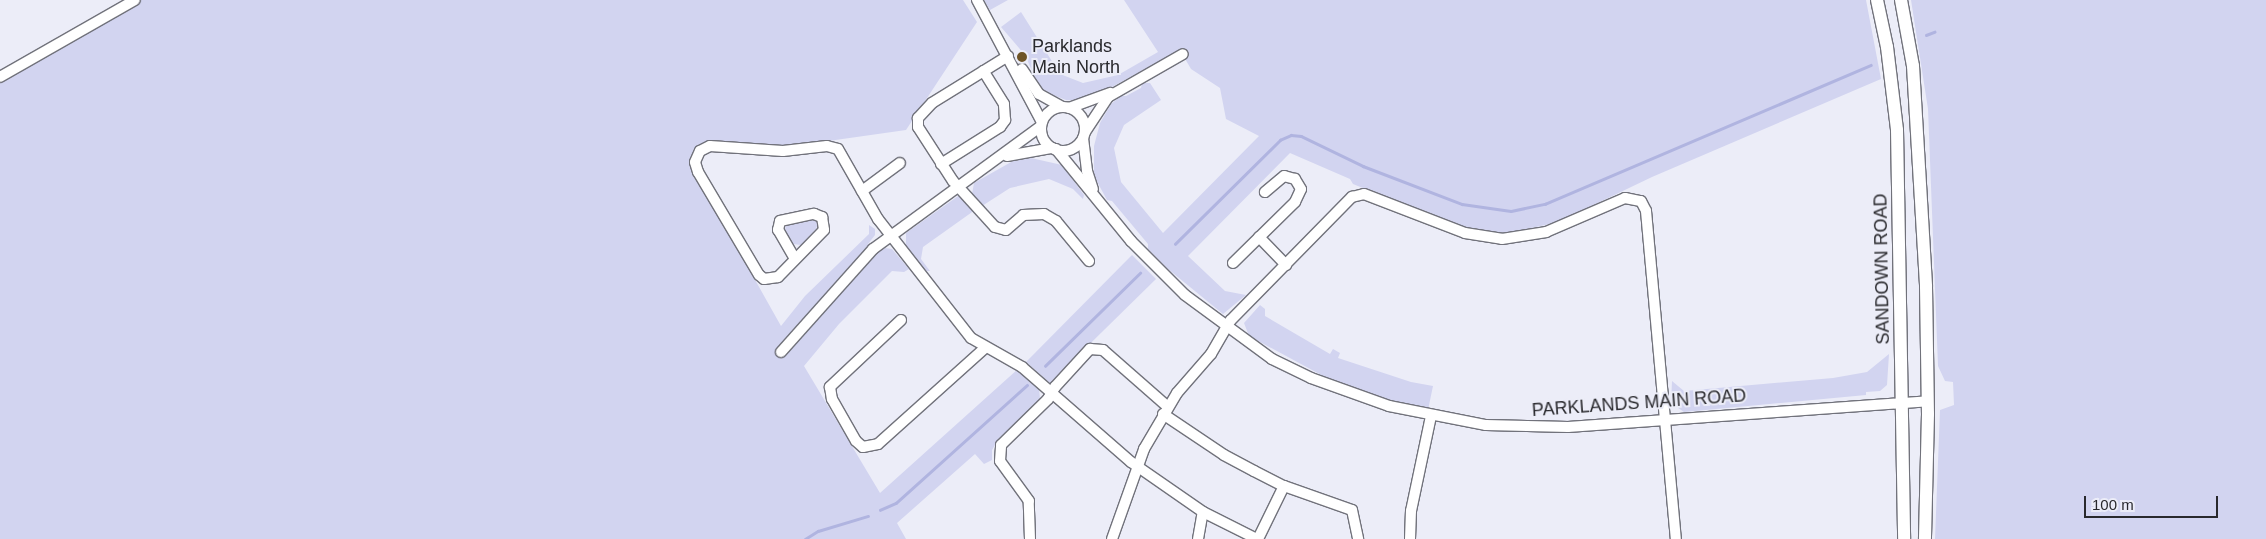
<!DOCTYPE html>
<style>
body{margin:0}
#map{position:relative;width:2266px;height:539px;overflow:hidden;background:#ecedf8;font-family:Helvetica,sans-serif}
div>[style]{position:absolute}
.green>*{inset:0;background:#d2d4f0}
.stream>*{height:2.5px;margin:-1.25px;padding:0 1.25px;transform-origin:1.25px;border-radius:1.25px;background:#b0b4e0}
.roads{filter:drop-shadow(1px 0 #71727b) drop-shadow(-1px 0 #71727b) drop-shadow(0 1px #71727b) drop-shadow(0 -1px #71727b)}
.minor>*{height:10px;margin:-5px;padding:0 5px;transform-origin:5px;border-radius:5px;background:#fff}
.minor>.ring{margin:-5px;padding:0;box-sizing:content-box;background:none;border:10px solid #fff;border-radius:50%}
.major>*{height:12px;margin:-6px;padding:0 6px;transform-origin:6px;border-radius:6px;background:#fff}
.dots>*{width:14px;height:14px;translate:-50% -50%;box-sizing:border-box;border:2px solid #ecedf8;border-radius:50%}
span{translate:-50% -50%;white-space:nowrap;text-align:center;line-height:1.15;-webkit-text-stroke:4px #ecedf8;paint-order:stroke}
.poi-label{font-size:18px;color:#29292d}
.left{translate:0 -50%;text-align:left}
.street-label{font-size:18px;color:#29292d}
.scale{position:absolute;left:2084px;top:496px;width:134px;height:22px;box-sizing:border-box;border:2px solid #29292d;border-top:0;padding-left:6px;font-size:15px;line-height:18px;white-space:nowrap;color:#29292d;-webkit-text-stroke:4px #ecedf8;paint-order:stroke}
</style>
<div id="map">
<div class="green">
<div style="clip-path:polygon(141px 0,963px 0,977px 22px,906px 130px,779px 148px,707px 142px,693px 150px,691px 166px,781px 326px,805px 296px,869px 234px,869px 225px,875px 229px,875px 235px,868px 244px,875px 253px,885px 248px,892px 249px,909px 269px,904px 272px,892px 271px,839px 324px,804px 366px,880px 493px,1018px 369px,1039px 388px,1040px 399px,998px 440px,992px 450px,992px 460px,984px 464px,975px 454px,897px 523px,906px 539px,0 539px,0 82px)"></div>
<div style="clip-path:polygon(984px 0,1008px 0,990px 10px)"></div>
<div style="clip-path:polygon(1124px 0,1866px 0,1881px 79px,1652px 177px,1558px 222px,1501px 235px,1454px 225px,1353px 184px,1350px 179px,1290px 153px,1188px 256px,1225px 291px,1246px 295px,1223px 314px,1168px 269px,1148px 249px,1148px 244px,1112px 201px,1107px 200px,1094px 176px,1094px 146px,1100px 123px,1111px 104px,1121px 96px,1126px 96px,1141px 88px,1142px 83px,1150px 83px,1161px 100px,1124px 125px,1114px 148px,1121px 182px,1163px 233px,1259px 136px,1226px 119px,1220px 88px,1191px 69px,1180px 50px,1099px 94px,1080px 100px,1066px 100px,1045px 92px,1036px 80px,1025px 55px,1001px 27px,1021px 12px,1060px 74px,1083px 83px,1118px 75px,1158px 52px)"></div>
<div style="clip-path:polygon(1911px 0,2266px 0,2266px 539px,1935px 539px,1940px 410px,1954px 405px,1953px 382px,1945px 381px,1938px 366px,1928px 109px)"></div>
<div style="clip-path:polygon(1031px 158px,1062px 165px,1084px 195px,1083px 199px,1073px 189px,1049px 179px,1010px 188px,982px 206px,972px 194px,974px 183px,1013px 161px)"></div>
<div style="clip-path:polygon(961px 194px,975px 210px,923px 247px,921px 259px,930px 271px,924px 271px,906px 246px,906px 233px)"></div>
<div style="clip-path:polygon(815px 220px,818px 223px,816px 229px,801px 245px,793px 244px,785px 230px,786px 224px)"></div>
<div style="clip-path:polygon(1132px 255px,1156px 279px,1050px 383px,1026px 362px)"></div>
<div style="clip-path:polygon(1260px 305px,1265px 309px,1265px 316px,1330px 354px,1333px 349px,1340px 353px,1338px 358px,1411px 382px,1433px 386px,1428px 410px,1372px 395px,1325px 377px,1249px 336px,1244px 323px)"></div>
<div style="clip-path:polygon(1889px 354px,1887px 385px,1880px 391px,1866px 392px,1866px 395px,1684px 412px,1671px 403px,1672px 381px,1684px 391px,1833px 378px,1867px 372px)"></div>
</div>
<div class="stream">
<div style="left:1926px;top:35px;width:9px;rotate:-21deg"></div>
<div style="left:1175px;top:244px;width:148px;rotate:-44.7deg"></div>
<div style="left:1280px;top:140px;width:12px;rotate:-24deg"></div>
<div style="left:1291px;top:135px;width:10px;rotate:6deg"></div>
<div style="left:1301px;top:136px;width:69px;rotate:25.8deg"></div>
<div style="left:1363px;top:166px;width:106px;rotate:21deg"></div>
<div style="left:1462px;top:204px;width:49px;rotate:8.1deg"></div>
<div style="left:1511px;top:211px;width:35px;rotate:-12deg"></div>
<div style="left:1545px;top:204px;width:354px;rotate:-23.1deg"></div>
<div style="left:1045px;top:366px;width:133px;rotate:-44.4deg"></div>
<div style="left:880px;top:510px;width:17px;rotate:-24deg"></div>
<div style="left:896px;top:503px;width:176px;rotate:-42deg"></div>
<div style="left:805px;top:539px;width:15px;rotate:-32deg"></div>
<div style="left:818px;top:531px;width:52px;rotate:-16.7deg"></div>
</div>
<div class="roads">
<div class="minor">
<div style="left:977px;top:0;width:138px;rotate:62deg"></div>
<div style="left:1008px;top:56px;width:89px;rotate:148.3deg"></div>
<div style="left:932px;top:103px;width:21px;rotate:133deg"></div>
<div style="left:918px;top:118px;width:9px;rotate:90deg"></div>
<div style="left:918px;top:127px;width:64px;rotate:57.1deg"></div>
<div style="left:953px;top:181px;width:62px;rotate:47.6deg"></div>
<div style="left:995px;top:227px;width:11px;rotate:15deg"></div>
<div style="left:1006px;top:230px;width:23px;rotate:-41deg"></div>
<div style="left:1023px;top:215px;width:21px;rotate:-3deg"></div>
<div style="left:1044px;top:214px;width:14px;rotate:30deg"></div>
<div style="left:1056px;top:221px;width:52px;rotate:50.5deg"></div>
<div style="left:1022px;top:69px;width:30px;rotate:56deg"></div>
<div style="left:1039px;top:94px;width:26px;rotate:29deg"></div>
<div style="left:0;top:77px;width:155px;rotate:-29.7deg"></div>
<div class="ring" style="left:1041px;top:107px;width:34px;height:34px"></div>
<div style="left:1069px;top:108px;width:44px;rotate:-20.1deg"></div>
<div style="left:1085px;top:132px;width:42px;rotate:-56.7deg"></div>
<div style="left:1108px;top:97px;width:86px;rotate:-29.8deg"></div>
<div style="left:1083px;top:138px;width:33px;rotate:83deg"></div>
<div style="left:1087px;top:171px;width:19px;rotate:72deg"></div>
<div style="left:1056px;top:149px;width:119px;rotate:50.8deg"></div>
<div style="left:1131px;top:241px;width:76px;rotate:45deg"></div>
<div style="left:1185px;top:295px;width:108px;rotate:36.3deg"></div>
<div style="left:1272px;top:359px;width:43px;rotate:26deg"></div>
<div style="left:1311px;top:378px;width:83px;rotate:19.7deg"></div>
<div style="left:1389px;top:406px;width:99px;rotate:11.1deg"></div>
<div style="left:1486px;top:425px;width:82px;rotate:1.4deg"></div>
<div style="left:1568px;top:427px;width:361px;rotate:-4.1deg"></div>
<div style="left:1007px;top:156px;width:46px;rotate:-10.1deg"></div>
<div style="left:941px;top:164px;width:70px;rotate:-32.1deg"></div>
<div style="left:1000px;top:127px;width:9px;rotate:-54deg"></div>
<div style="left:1005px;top:120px;width:16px;rotate:-94deg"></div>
<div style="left:1004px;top:104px;width:39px;rotate:-122deg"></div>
<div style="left:862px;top:191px;width:47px;rotate:-36.4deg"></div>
<div style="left:1259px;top:237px;width:39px;rotate:46deg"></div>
<div style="left:795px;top:259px;width:34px;rotate:-120deg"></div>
<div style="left:778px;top:230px;width:9px;rotate:-77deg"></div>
<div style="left:780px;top:221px;width:35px;rotate:-12deg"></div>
<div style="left:814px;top:214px;width:9px;rotate:21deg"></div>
<div style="left:822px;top:217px;width:13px;rotate:81deg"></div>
<div style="left:824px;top:230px;width:66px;rotate:134.4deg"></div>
<div style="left:778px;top:277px;width:14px;rotate:172deg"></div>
<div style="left:764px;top:279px;width:6px;rotate:-141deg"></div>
<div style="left:759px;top:275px;width:120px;rotate:-120.6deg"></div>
<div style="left:698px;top:172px;width:10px;rotate:-107deg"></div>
<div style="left:695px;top:162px;width:12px;rotate:-66deg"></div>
<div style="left:700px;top:151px;width:11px;rotate:-27deg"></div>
<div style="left:710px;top:146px;width:73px;rotate:3.9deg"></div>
<div style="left:783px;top:151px;width:44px;rotate:-6.5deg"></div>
<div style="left:827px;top:146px;width:11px;rotate:15deg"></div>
<div style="left:838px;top:149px;width:81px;rotate:60.3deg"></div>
<div style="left:878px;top:219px;width:151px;rotate:52deg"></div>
<div style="left:971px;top:338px;width:59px;rotate:29.6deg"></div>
<div style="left:1022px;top:367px;width:145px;rotate:41.1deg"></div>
<div style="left:1131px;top:462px;width:88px;rotate:34.8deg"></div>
<div style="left:1203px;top:512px;width:60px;rotate:26.6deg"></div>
<div style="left:1233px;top:263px;width:87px;rotate:-44.5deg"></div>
<div style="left:1295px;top:202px;width:14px;rotate:-65deg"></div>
<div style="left:1301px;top:189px;width:12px;rotate:-121deg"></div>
<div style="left:1295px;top:179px;width:11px;rotate:-165deg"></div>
<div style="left:1284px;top:176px;width:25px;rotate:140deg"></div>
<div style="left:901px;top:320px;width:98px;rotate:136.7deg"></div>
<div style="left:830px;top:387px;width:12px;rotate:81deg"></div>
<div style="left:832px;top:399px;width:48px;rotate:60.3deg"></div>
<div style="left:856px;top:441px;width:9px;rotate:41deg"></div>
<div style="left:863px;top:447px;width:15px;rotate:-11deg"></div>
<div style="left:878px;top:444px;width:144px;rotate:-41.9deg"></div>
<div style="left:781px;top:352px;width:138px;rotate:-48.2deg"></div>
<div style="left:873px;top:249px;width:208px;rotate:-36.2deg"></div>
<div style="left:1163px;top:414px;width:73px;rotate:33.9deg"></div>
<div style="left:1224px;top:455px;width:34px;rotate:28deg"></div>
<div style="left:1254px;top:471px;width:34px;rotate:27deg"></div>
<div style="left:1284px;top:486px;width:72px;rotate:19.4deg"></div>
<div style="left:1352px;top:510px;width:30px;rotate:78deg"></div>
<div style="left:1030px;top:539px;width:38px;rotate:-92deg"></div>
<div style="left:1029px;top:501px;width:49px;rotate:-125.9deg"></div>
<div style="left:1000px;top:461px;width:16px;rotate:-86deg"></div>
<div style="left:1001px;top:445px;width:66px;rotate:-44.4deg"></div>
<div style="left:1048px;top:399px;width:14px;rotate:-60deg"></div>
<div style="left:1055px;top:387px;width:52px;rotate:-47.4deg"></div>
<div style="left:1090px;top:349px;width:13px;rotate:4deg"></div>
<div style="left:1103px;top:350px;width:86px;rotate:41.2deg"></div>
<div style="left:1112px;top:539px;width:96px;rotate:-70.4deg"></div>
<div style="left:1144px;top:449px;width:65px;rotate:-59.5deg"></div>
<div style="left:1177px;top:393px;width:52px;rotate:-48.9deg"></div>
<div style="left:1211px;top:354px;width:39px;rotate:-60deg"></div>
<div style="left:1231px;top:320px;width:173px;rotate:-45.5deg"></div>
<div style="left:1352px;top:197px;width:12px;rotate:-14deg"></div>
<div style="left:1364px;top:194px;width:108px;rotate:21.1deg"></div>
<div style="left:1465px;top:233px;width:37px;rotate:9deg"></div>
<div style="left:1502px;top:239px;width:45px;rotate:-9deg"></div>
<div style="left:1546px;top:232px;width:86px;rotate:-23.3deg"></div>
<div style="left:1625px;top:198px;width:16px;rotate:11deg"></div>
<div style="left:1641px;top:201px;width:11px;rotate:63deg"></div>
<div style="left:1646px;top:211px;width:329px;rotate:84.8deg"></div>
<div style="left:1198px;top:539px;width:27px;rotate:-80deg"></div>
<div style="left:1258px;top:539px;width:59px;rotate:-63.9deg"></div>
<div style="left:1410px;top:539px;width:28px;rotate:-88deg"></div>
<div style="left:1411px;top:511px;width:97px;rotate:-78.1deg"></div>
</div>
<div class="major">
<div style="left:1877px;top:0;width:48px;rotate:78deg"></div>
<div style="left:1887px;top:47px;width:84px;rotate:83.1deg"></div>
<div style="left:1897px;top:130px;width:409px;rotate:89deg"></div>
<div style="left:1901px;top:0;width:67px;rotate:79.7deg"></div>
<div style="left:1913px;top:66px;width:221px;rotate:86.6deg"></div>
<div style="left:1926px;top:287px;width:127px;rotate:89.1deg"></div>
<div style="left:1928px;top:414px;width:125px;rotate:91.4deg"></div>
</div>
</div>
<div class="dots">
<div style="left:1022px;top:57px;background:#6e5426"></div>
</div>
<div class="poi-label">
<span class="left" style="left:1032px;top:57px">Parklands<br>Main North</span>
</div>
<div class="street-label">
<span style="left:1882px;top:269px;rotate:-91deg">SANDOWN ROAD</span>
<span style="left:1639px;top:403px;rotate:-4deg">PARKLANDS MAIN ROAD</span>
</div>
<div class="scale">100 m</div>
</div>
